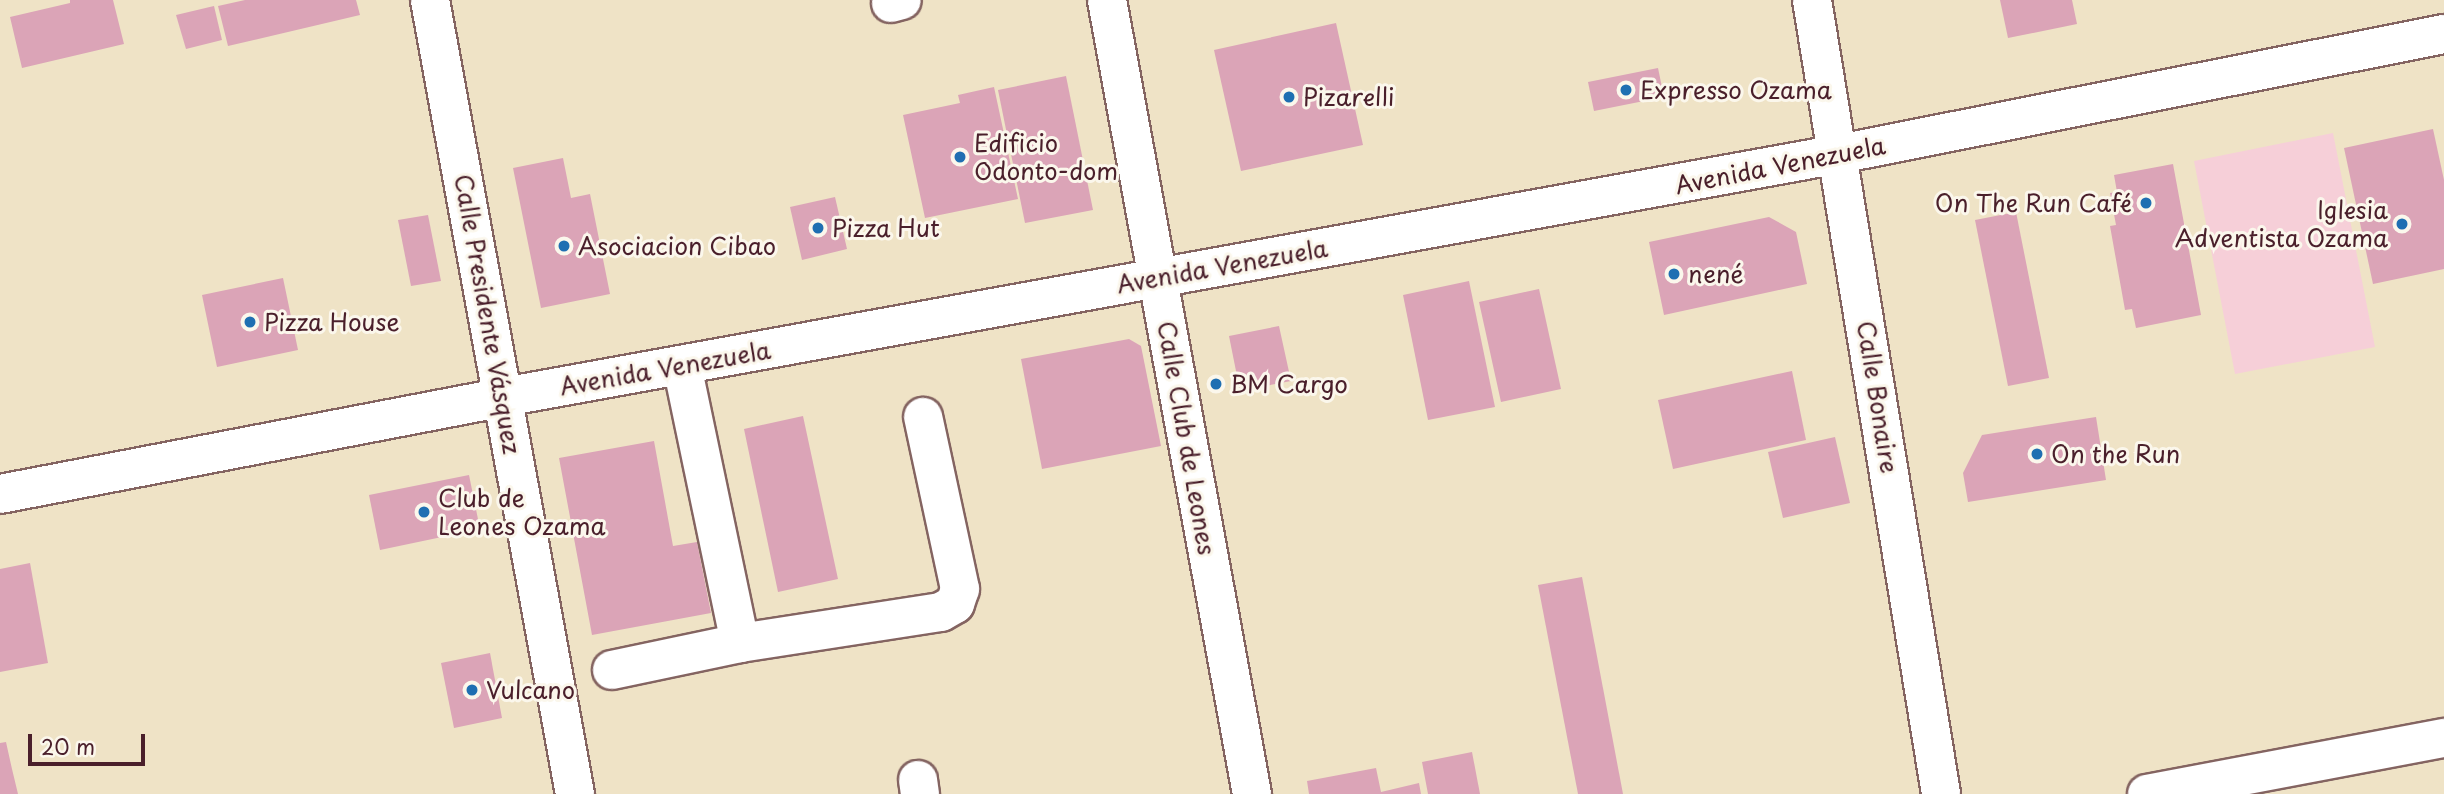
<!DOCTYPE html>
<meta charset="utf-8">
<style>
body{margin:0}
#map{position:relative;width:2444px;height:794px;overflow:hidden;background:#efe3c6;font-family:"Playpen Sans",sans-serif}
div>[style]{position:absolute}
.built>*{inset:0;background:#f6cfd8}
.building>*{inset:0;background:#dba4b7}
.roads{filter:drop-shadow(2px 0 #846461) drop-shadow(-2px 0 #846461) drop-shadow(0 2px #846461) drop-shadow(0 -2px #846461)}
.minor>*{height:38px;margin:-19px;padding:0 19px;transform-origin:19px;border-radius:19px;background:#fff}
.major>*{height:38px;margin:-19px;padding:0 19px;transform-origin:19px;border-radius:19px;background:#fff}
.dots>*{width:19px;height:19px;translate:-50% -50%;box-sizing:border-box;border:4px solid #fbf7ec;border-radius:50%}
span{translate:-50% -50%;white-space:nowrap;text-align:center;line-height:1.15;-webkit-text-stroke:6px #fbf7ec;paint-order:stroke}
.poi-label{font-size:24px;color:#4a1f2b}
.left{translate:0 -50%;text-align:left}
.right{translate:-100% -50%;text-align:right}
.street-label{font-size:24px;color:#4a1f2b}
.scale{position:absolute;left:28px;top:734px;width:117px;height:32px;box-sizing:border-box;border:4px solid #4a1f2b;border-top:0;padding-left:9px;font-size:21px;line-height:24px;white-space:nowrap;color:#4a1f2b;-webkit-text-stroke:5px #fbf7ec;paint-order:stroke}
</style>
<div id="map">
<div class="built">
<div style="clip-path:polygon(2333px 133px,2375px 347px,2235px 374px,2194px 161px)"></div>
</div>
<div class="building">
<div style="clip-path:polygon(70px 0,113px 0,124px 44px,22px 68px,10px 17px,70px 3px)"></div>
<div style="clip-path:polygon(245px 0,356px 0,360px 15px,228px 46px,218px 6px)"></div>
<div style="clip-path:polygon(2000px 0,2072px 0,2077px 24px,2008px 38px)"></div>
<div style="clip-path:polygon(214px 6px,222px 40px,186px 49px,176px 15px)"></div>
<div style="clip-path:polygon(1336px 23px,1363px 145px,1241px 171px,1214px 50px)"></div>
<div style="clip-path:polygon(1658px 68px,1664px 97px,1594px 111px,1588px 82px)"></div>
<div style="clip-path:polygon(1066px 76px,1093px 210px,1025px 223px,998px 90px)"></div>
<div style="clip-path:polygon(994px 87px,1018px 199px,925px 218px,903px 115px,960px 103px,958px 95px)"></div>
<div style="clip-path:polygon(2433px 129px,2444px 180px,2444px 269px,2373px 284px,2344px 148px)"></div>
<div style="clip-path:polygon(563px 158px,571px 198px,590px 194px,610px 294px,541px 308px,513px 168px)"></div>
<div style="clip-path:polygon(2173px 164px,2201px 315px,2136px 328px,2132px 309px,2125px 310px,2110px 226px,2116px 225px,2110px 193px,2117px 192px,2114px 175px)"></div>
<div style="clip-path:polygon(835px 197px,847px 249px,802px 260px,790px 207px)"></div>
<div style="clip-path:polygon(2016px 212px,2049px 378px,2008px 386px,1975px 220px)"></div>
<div style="clip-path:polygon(428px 215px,441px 281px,411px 286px,398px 220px)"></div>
<div style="clip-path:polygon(1769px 217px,1796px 232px,1807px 284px,1664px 315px,1649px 242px)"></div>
<div style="clip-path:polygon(283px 278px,298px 350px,217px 367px,202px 295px)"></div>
<div style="clip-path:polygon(1469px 281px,1495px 407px,1428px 420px,1403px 295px)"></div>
<div style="clip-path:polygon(1539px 289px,1561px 389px,1501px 402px,1479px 302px)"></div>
<div style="clip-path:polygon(1279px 326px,1291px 381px,1240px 391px,1229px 336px)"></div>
<div style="clip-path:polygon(1129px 339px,1141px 346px,1161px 446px,1042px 469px,1021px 359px)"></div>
<div style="clip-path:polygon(1792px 371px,1806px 440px,1673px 469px,1658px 400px)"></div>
<div style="clip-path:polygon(803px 416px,838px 579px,778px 592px,744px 429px)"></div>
<div style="clip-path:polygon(2096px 417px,2106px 480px,1968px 502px,1963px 473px,1982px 435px)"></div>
<div style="clip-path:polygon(1835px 437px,1850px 503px,1783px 518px,1768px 452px)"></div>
<div style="clip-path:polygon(654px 441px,673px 546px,697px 542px,711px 613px,592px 635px,559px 458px)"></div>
<div style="clip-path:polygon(469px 475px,480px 529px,380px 550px,369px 495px)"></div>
<div style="clip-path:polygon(30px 563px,48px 663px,0 672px,0 569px)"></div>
<div style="clip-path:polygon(1582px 577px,1623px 794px,1578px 794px,1538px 585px)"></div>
<div style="clip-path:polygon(490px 653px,502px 718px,454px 728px,441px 663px)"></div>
<div style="clip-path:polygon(6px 742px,12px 769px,18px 794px,0 794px,0 743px)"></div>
<div style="clip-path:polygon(1472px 752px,1480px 794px,1428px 794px,1422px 762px)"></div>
<div style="clip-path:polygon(1376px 768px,1381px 792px,1419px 783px,1421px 794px,1309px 794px,1307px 781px)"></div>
</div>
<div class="roads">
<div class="minor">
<div style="left:430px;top:0;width:807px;rotate:79.65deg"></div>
<div style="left:1107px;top:0;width:807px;rotate:79.65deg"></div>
<div style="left:1812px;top:0;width:804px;rotate:80.77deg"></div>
<div style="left:891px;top:3px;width:11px;rotate:-15deg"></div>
<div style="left:740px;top:643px;width:203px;rotate:-8.8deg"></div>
<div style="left:941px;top:612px;width:16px;rotate:-30deg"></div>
<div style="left:955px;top:604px;width:16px;rotate:-72deg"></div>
<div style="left:960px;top:589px;width:176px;rotate:-102.1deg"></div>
<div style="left:612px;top:670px;width:131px;rotate:-11.9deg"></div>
<div style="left:740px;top:643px;width:284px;rotate:-101.8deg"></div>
<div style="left:918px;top:780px;width:14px;rotate:82deg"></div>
<div style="left:2147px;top:794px;width:302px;rotate:-10.7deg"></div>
</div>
<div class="major">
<div style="left:0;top:494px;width:513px;rotate:-10.89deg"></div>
<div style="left:504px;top:397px;width:1357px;rotate:-10.32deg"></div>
<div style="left:1839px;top:154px;width:617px;rotate:-11.22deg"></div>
</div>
</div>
<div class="dots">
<div style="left:1626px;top:90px;background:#1f6fb2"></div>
<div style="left:1289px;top:97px;background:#1f6fb2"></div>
<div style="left:960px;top:157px;background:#1f6fb2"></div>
<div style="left:2146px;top:203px;background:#1f6fb2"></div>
<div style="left:2402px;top:224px;background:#1f6fb2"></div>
<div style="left:818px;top:228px;background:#1f6fb2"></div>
<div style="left:564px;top:246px;background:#1f6fb2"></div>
<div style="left:1674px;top:274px;background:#1f6fb2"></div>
<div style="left:250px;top:322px;background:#1f6fb2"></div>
<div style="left:1216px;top:384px;background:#1f6fb2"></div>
<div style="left:2037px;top:454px;background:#1f6fb2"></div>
<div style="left:424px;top:512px;background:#1f6fb2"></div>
<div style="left:472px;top:690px;background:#1f6fb2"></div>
</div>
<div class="poi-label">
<span class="left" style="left:1640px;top:90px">Expresso Ozama</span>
<span class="left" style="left:1303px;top:97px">Pizarelli</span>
<span class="left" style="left:974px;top:157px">Edificio<br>Odonto-dom</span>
<span class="right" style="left:2132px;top:203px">On The Run Café</span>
<span class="right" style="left:2388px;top:224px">Iglesia<br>Adventista Ozama</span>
<span class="left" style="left:832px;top:228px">Pizza Hut</span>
<span class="left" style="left:578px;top:246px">Asociacion Cibao</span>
<span class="left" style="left:1688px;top:274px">nené</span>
<span class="left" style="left:264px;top:322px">Pizza House</span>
<span class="left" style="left:1230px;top:384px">BM Cargo</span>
<span class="left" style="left:2051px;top:454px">On the Run</span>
<span class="left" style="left:438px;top:512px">Club de<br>Leones Ozama</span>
<span class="left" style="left:486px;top:690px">Vulcano</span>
</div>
<div class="street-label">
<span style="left:1780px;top:165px;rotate:-11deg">Avenida Venezuela</span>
<span style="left:1222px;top:266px;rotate:-10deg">Avenida Venezuela</span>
<span style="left:488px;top:314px;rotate:80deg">Calle Presidente Vásquez</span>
<span style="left:665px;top:368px;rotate:-10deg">Avenida Venezuela</span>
<span style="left:1878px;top:397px;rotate:81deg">Calle Bonaire</span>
<span style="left:1187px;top:438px;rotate:80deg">Calle Club de Leones</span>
</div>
<div class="scale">20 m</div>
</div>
